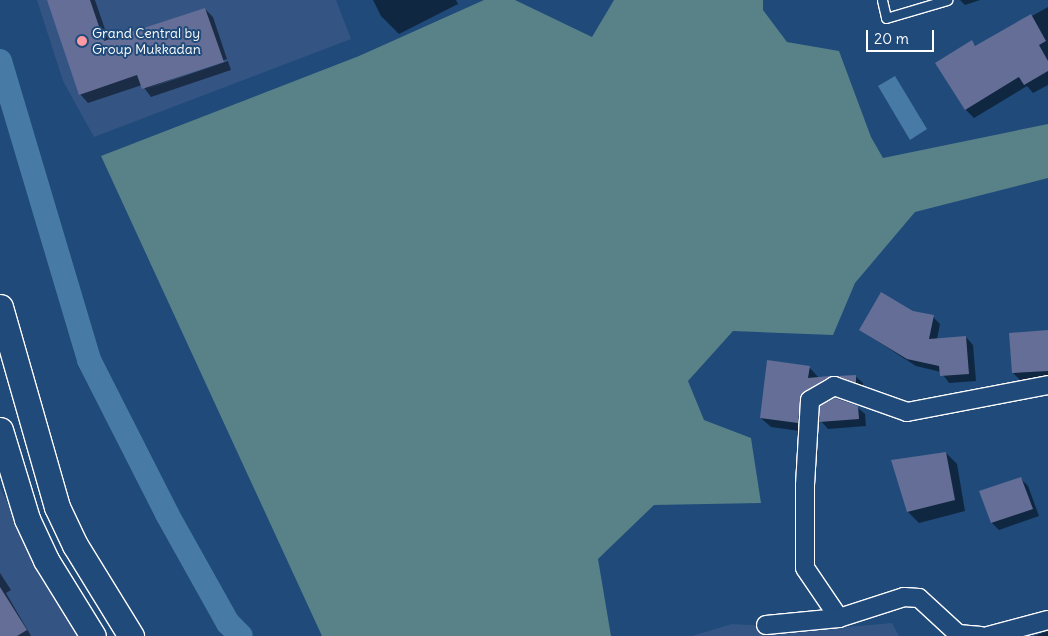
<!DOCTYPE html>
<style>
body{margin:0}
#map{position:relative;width:1048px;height:636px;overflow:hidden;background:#1f4a7a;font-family:Delius,sans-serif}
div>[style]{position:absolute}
.built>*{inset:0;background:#345583}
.green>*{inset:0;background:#588188}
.water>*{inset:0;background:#477aa4}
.shadow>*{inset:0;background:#0007}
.canal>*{height:24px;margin:-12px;padding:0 12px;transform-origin:12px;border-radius:12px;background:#477aa4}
.building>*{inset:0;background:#646e97}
.roads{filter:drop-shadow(1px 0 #fff) drop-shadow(-1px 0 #fff) drop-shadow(0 1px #fff) drop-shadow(0 -1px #fff)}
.service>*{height:9px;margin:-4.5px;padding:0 4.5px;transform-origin:4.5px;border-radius:4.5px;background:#1f4a7a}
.minor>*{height:18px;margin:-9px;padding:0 9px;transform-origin:9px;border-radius:9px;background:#1f4a7a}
.secondary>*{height:25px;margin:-12.5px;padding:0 12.5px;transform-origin:12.5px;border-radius:12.5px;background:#1f4a7a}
.dots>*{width:14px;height:14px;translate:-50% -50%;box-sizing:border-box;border:2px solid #1f4a7a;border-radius:50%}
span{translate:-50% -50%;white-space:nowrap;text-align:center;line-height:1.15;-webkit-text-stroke:4px #1f4a7a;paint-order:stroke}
.poi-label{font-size:14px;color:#fff}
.left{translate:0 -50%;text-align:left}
.scale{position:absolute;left:866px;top:30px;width:68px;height:22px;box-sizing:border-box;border:2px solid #fff;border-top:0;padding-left:6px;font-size:15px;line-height:18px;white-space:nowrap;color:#fff;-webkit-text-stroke:4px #1f4a7a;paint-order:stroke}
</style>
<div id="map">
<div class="built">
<div style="clip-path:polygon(37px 0,336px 0,351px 39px,94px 137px,63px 81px)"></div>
<div style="clip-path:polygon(0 488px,77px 636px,0 636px)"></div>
<div style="clip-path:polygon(892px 623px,899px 636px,692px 636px,732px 624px,826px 629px)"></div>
</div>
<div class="green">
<div style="clip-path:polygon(484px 0,515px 0,592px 37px,614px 0,763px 0,763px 10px,787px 42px,839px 51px,871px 137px,883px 158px,1048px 124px,1048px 178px,915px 212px,855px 283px,833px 335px,733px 331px,688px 381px,704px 420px,751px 438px,761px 503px,654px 505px,598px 559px,611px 636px,322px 636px,101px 156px,359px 56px)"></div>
</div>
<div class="water">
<div style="clip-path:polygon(895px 76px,927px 129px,910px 140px,878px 86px)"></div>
</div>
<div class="shadow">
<div style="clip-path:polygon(48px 0,95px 0,109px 41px,205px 9px,213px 17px,227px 59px,146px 89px,228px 61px,231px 70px,151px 97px,142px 85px,88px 103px,80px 94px)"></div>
<div style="clip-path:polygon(373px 0,456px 0,458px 4px,399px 34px,381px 16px)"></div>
<div style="clip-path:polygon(960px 0,980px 0,965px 5px)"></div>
<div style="clip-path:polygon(1048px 7px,1048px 85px,1033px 93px,1027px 86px,974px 118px,966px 110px,971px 42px,977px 47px)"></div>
<div style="clip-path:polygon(913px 312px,933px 317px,940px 324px,937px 339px,966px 337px,973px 345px,976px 381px,949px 383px,941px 372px,916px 366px,860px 330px)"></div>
<div style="clip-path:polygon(1048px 331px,1048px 382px,1024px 384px,1013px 373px)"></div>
<div style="clip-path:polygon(809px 367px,819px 378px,830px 378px,838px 386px,810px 404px,807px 432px,771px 427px,761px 418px)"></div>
<div style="clip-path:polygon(855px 376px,863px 383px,863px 389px,846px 383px,840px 377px)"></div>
<div style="clip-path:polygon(857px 407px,865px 414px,866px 426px,828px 429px,821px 421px)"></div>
<div style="clip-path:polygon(946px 453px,957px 464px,965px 511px,919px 523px,908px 512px)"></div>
<div style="clip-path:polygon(1021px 479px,1028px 486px,1039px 516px,999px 530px,992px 523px)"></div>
<div style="clip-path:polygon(0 573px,11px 590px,6px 593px,31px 636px,0 636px)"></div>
<div style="clip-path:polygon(1048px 631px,1048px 636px,1034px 636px)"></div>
</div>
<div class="canal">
<div style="left:0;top:61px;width:312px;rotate:73.4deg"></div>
<div style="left:89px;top:360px;width:173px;rotate:63.1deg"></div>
<div style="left:167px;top:514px;width:125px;rotate:60.8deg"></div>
<div style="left:228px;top:623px;width:18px;rotate:45deg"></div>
</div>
<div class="building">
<div style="clip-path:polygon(47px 0,90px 0,104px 41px,205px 8px,224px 62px,142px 89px,137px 75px,79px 95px)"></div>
<div style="clip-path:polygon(1031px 14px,1046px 41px,1039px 45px,1048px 61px,1048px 71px,1024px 85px,1019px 77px,965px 110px,935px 63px,972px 40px,975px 46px)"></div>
<div style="clip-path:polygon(881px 292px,913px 311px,934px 315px,929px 339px,966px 336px,969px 374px,940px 376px,939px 366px,907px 359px,859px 330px)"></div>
<div style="clip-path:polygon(1048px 330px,1048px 371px,1012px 373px,1009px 333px)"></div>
<div style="clip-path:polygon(767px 360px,810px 366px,808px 378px,830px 376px,801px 394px,798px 423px,760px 418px)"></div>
<div style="clip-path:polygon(856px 375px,856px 383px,837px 376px)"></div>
<div style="clip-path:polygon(835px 398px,858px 406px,859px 419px,819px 422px,820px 406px)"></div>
<div style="clip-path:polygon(946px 452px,955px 500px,907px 512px,891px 460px)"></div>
<div style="clip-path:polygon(1021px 477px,1033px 509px,991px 523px,979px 491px)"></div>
<div style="clip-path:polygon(0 587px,27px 630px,17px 636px,0 636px)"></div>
</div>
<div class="roads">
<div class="service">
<div style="left:882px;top:0;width:18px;rotate:77deg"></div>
<div style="left:886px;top:18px;width:64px;rotate:-16.4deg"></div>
</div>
<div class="minor">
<div style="left:839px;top:618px;width:60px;rotate:-124.2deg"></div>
<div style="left:805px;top:568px;width:83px;rotate:-90deg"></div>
<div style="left:805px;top:485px;width:85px;rotate:-86.6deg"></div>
<div style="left:810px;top:400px;width:28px;rotate:-30deg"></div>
<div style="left:834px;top:386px;width:77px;rotate:19.6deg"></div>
<div style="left:907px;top:412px;width:144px;rotate:-10.8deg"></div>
<div style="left:766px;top:625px;width:73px;rotate:-5.5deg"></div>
<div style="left:839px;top:618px;width:68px;rotate:-17.9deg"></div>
<div style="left:904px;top:597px;width:15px;rotate:4deg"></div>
<div style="left:919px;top:598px;width:53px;rotate:42.7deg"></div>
<div style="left:958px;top:634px;width:23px;rotate:5deg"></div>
<div style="left:988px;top:636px;width:62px;rotate:-14.9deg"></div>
</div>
<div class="secondary">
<div style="left:0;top:307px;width:208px;rotate:74.1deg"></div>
<div style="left:57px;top:507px;width:42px;rotate:64.7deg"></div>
<div style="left:75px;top:545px;width:107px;rotate:58.4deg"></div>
<div style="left:0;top:430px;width:93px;rotate:73.1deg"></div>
<div style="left:27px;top:519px;width:45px;rotate:65.1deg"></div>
<div style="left:46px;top:560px;width:89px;rotate:58.3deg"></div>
</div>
</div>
<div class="dots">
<div style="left:82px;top:41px;background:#ff9aa2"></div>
</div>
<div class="poi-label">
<span class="left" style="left:92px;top:41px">Grand Central by<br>Group Mukkadan</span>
</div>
<div class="scale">20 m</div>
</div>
